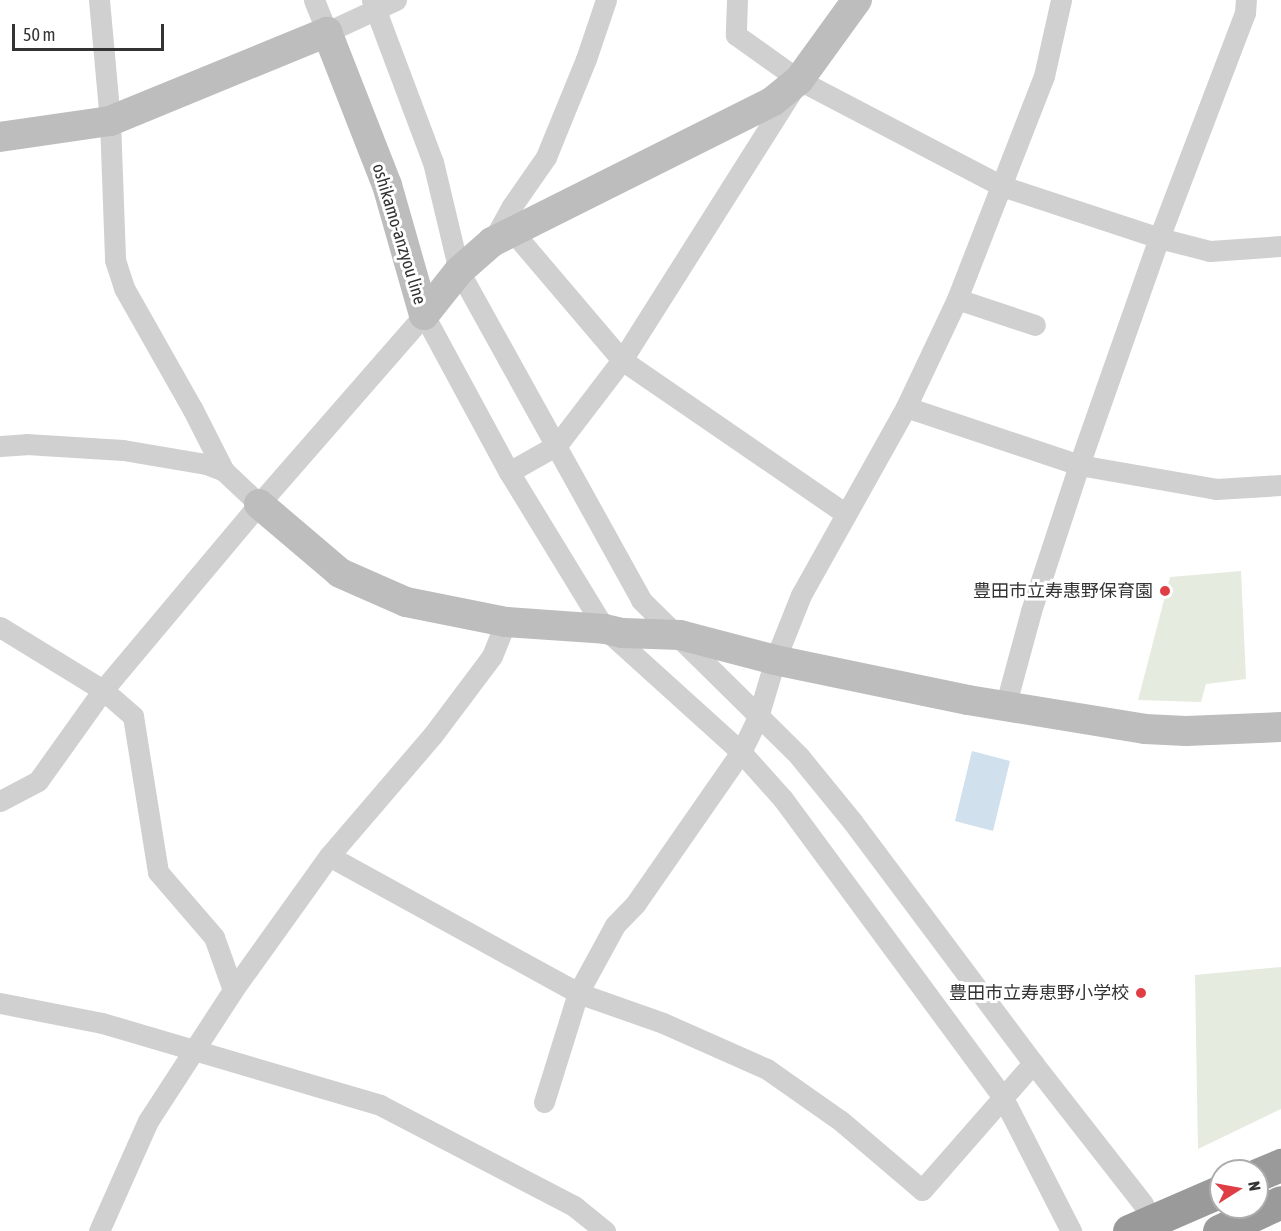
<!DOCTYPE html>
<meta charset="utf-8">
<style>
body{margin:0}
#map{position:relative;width:1281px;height:1231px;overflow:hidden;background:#fff;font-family:"Asap Condensed","Noto Sans JP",sans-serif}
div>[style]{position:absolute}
.green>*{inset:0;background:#e5ebdf}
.water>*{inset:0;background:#d0e0ed}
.street>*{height:21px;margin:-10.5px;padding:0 10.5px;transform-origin:10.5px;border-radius:10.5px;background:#d0d0d0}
.secondary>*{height:30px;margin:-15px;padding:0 15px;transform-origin:15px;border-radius:15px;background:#bdbdbd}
.highway>*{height:33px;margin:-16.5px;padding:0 16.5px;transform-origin:16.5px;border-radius:16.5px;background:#9a9a9a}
.dots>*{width:16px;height:16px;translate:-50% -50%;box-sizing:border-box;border:3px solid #fff;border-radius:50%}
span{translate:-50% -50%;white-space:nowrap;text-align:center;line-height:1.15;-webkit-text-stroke:6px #fff;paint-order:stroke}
.street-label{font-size:18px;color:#333}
.poi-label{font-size:18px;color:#333}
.right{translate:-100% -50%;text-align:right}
.north{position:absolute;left:1209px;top:1159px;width:60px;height:60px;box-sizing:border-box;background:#fff;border:2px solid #adadad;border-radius:50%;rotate:79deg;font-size:16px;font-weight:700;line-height:24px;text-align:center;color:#333}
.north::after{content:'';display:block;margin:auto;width:21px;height:27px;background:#df3f44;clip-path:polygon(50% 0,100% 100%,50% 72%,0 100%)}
.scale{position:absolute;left:12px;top:24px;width:152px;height:27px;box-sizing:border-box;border:3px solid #333;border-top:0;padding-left:8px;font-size:18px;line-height:21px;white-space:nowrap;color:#333;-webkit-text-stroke:4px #fff;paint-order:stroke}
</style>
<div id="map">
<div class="green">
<div style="clip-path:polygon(1241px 571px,1246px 679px,1206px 684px,1201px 702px,1138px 700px,1170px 577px)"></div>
<div style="clip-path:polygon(1281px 967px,1281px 1109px,1198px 1149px,1195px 975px)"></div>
</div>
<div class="water">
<div style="clip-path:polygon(972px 751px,1010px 761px,993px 831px,955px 821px)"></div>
</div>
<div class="street">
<div style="left:99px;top:0;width:121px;rotate:84.8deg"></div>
<div style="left:110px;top:121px;width:139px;rotate:87.9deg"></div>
<div style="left:115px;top:260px;width:29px;rotate:72deg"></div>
<div style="left:124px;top:288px;width:138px;rotate:60.5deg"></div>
<div style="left:192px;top:408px;width:71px;rotate:63.1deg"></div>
<div style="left:224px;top:471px;width:48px;rotate:43.3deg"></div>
<div style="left:314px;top:0;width:35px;rotate:68deg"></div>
<div style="left:327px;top:32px;width:76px;rotate:-24.9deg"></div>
<div style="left:372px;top:0;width:173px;rotate:69.4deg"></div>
<div style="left:433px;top:162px;width:112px;rotate:76.6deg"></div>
<div style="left:459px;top:271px;width:376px;rotate:61deg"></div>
<div style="left:641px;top:600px;width:222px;rotate:44.6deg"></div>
<div style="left:799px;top:756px;width:84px;rotate:50.8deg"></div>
<div style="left:852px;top:821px;width:302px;rotate:53.2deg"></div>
<div style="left:1033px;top:1063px;width:179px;rotate:52deg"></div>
<div style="left:737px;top:0;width:35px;rotate:92deg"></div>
<div style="left:736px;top:35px;width:77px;rotate:35.5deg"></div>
<div style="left:799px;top:80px;width:229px;rotate:27.6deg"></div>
<div style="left:1002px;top:186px;width:165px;rotate:18.3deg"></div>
<div style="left:1159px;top:238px;width:53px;rotate:14.3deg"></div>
<div style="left:1210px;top:251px;width:71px;rotate:-4deg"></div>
<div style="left:513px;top:232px;width:168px;rotate:49.6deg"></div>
<div style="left:622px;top:360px;width:272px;rotate:34.5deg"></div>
<div style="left:492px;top:242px;width:41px;rotate:-60.9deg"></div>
<div style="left:512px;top:206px;width:60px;rotate:-55.2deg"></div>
<div style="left:546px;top:157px;width:106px;rotate:-67.8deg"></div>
<div style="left:586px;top:59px;width:62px;rotate:-71.3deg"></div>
<div style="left:957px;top:299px;width:82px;rotate:18.4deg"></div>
<div style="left:906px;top:407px;width:182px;rotate:18.5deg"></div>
<div style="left:1079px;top:465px;width:139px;rotate:9.9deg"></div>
<div style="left:1216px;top:489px;width:65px;rotate:-3.5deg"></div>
<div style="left:0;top:446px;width:26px;rotate:-4deg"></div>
<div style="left:26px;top:444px;width:97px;rotate:3.5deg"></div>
<div style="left:123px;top:450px;width:84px;rotate:9.6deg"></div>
<div style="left:206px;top:464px;width:19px;rotate:21deg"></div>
<div style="left:509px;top:472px;width:55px;rotate:-29.4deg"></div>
<div style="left:557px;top:445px;width:107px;rotate:-52.6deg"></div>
<div style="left:622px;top:360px;width:318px;rotate:-57.7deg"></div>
<div style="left:0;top:627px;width:121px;rotate:31.5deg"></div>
<div style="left:103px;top:690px;width:40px;rotate:41deg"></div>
<div style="left:133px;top:716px;width:158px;rotate:80.9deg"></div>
<div style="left:158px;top:872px;width:86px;rotate:49.3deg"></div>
<div style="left:214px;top:937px;width:56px;rotate:70.3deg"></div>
<div style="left:1005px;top:707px;width:99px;rotate:-74.8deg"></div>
<div style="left:1031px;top:611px;width:154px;rotate:-71.8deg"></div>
<div style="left:1079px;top:465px;width:241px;rotate:-70.6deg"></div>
<div style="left:1159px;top:238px;width:241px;rotate:-69.1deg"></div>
<div style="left:1245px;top:13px;width:13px;rotate:-86deg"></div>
<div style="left:0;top:801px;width:43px;rotate:-27.8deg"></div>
<div style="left:38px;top:781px;width:112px;rotate:-54.5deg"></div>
<div style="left:103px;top:690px;width:243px;rotate:-50deg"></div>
<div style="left:259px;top:504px;width:251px;rotate:-48.9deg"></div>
<div style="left:424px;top:315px;width:179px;rotate:61.6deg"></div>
<div style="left:509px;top:472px;width:184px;rotate:58.6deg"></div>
<div style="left:605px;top:629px;width:183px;rotate:42.1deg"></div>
<div style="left:741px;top:752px;width:63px;rotate:48.2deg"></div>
<div style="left:783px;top:799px;width:369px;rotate:53.6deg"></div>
<div style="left:1002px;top:1096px;width:152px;rotate:62.9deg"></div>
<div style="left:329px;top:856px;width:284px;rotate:28.8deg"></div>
<div style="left:578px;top:993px;width:90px;rotate:19.4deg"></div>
<div style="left:663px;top:1023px;width:114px;rotate:23.9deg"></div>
<div style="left:767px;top:1069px;width:90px;rotate:35.1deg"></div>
<div style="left:841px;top:1121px;width:106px;rotate:40.4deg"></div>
<div style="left:922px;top:1190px;width:169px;rotate:-48.8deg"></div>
<div style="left:0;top:1003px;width:104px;rotate:11.1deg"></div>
<div style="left:102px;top:1023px;width:290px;rotate:16.4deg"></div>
<div style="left:380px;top:1105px;width:219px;rotate:27.5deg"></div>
<div style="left:574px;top:1206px;width:40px;rotate:39deg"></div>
<div style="left:544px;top:1102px;width:114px;rotate:-72.7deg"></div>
<div style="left:578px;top:993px;width:77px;rotate:-61.4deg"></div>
<div style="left:615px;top:925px;width:30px;rotate:-46deg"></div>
<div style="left:636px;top:903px;width:184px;rotate:-55.2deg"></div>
<div style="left:741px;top:752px;width:39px;rotate:-64deg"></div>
<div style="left:758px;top:717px;width:59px;rotate:-73.4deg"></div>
<div style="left:775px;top:660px;width:70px;rotate:-68.2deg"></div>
<div style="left:801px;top:595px;width:215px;rotate:-60.8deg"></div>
<div style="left:906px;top:407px;width:119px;rotate:-64.7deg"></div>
<div style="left:957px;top:299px;width:239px;rotate:-68.7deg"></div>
<div style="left:1044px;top:76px;width:78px;rotate:-77.4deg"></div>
<div style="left:99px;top:1231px;width:120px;rotate:-66deg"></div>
<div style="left:148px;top:1121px;width:156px;rotate:-57deg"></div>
<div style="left:233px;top:990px;width:165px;rotate:-54.4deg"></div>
<div style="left:329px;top:856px;width:158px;rotate:-49.4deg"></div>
<div style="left:432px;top:736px;width:100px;rotate:-53.1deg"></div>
<div style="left:492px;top:656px;width:37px;rotate:-68deg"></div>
</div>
<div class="secondary">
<div style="left:0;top:137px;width:111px;rotate:-8.3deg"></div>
<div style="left:110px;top:121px;width:235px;rotate:-22.3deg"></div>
<div style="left:327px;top:32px;width:164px;rotate:68.6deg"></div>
<div style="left:387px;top:185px;width:135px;rotate:74.1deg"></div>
<div style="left:424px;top:315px;width:56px;rotate:-51.5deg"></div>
<div style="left:459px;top:271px;width:44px;rotate:-41.3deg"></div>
<div style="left:492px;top:242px;width:314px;rotate:-26.6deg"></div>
<div style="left:773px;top:101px;width:33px;rotate:-39deg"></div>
<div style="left:799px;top:80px;width:99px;rotate:-54.1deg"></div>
<div style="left:259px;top:504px;width:106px;rotate:40.4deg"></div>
<div style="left:340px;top:573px;width:72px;rotate:23.7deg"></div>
<div style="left:406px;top:602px;width:102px;rotate:11.3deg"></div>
<div style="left:506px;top:622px;width:99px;rotate:4deg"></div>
<div style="left:605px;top:629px;width:18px;rotate:13deg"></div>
<div style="left:623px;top:633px;width:57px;rotate:2deg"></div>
<div style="left:680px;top:635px;width:98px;rotate:14.7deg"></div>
<div style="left:775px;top:660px;width:197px;rotate:11.7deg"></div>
<div style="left:968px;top:700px;width:179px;rotate:9.3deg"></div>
<div style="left:1145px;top:729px;width:41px;rotate:2.8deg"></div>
<div style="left:1186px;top:731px;width:95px;rotate:-2.4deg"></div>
</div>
<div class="highway">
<div style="left:1257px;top:1175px;width:26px;rotate:-23deg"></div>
<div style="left:1129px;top:1231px;width:100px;rotate:-23.5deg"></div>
<div style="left:1219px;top:1231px;width:68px;rotate:-25.1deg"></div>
</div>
<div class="dots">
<div style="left:1165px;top:591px;background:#df3f44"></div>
<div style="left:1141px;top:993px;background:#df3f44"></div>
</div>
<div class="street-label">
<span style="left:399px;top:234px;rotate:73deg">oshikamo-anzyou line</span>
</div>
<div class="poi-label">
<span class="right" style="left:1153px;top:591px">豊田市立寿惠野保育園</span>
<span class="right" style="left:1129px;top:993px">豊田市立寿恵野小学校</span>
</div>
<div class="north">N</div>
<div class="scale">50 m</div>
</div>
